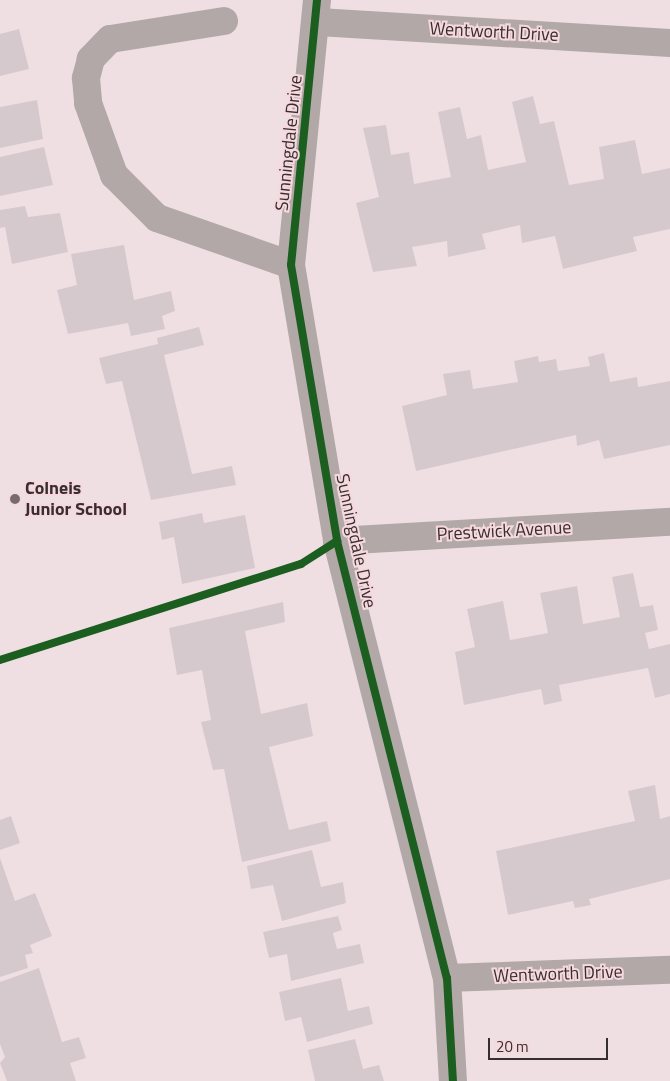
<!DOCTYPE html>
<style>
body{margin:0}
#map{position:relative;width:670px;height:1081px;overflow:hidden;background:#efdfe2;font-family:"Titillium Web",sans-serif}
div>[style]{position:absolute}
.building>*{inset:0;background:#d6c9ce}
.minor>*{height:28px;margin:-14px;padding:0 14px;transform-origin:14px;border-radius:14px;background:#b2a8a8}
.cycleway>*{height:8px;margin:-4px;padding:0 4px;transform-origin:4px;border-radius:4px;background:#1b5e20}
.dots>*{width:14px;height:14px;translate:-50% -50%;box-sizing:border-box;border:2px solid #f5d9de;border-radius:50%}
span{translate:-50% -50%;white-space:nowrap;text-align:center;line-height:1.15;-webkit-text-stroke:4px #f5d9de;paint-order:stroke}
.street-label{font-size:18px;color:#382d2f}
.poi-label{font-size:18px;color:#382d2f;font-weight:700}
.left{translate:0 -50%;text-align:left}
.scale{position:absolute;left:488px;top:1038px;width:120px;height:22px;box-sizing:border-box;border:2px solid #382d2f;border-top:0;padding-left:6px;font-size:15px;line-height:18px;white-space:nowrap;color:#382d2f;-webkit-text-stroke:4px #f5d9de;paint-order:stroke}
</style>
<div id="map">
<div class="building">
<div style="clip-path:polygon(19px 29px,29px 69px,0 76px,0 34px)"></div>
<div style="clip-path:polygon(533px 96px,540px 124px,554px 121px,569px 185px,604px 179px,599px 147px,635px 140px,642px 174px,670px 168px,670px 229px,633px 237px,637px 251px,563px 269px,555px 236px,522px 243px,520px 225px,482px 234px,486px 249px,448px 257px,447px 241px,412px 247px,417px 266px,373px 272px,356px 203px,379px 197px,363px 128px,386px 125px,391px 155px,409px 152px,414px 184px,451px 177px,438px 112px,460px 107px,467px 139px,481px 135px,488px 170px,526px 162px,512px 102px)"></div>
<div style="clip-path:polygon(37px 100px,43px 139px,0 148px,0 107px)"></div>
<div style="clip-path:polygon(44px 147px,53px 185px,0 196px,0 157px)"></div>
<div style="clip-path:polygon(25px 206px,28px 217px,60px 213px,68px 252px,12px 264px,5px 227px,0 228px,0 210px)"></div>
<div style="clip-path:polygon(124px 245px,134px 300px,171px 291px,175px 311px,162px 316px,165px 329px,131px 336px,128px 323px,68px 334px,57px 290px,77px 285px,71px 254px)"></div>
<div style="clip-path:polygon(199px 327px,204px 345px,164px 355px,192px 474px,232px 466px,236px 485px,151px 500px,122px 381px,106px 384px,99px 358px,158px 344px,157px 338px)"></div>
<div style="clip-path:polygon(604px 353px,610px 382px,637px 377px,638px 387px,670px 381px,670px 445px,604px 459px,599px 440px,577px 446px,576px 435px,416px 471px,402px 406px,447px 395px,443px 374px,470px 370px,473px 389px,518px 382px,514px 361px,538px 356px,539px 362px,556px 359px,558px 371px,590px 366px,588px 357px)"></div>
<div style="clip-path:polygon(202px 513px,204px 523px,245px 515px,255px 568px,182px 584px,174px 537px,162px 540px,159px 522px)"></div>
<div style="clip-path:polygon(633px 573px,640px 607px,653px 605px,658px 630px,645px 633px,649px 649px,670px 644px,670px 694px,655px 698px,648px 668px,559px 685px,562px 701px,544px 705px,541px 689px,464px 705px,455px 652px,475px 647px,467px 609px,503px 601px,510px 640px,548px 633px,540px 593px,577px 586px,583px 624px,620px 617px,612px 577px)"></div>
<div style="clip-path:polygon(283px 602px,285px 622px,245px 631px,261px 714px,307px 703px,313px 736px,269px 747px,289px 830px,327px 821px,331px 841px,242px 862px,224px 769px,213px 770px,201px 722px,211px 720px,202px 670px,177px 675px,169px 628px)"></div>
<div style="clip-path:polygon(655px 785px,660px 819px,670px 816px,670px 879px,589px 899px,591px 905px,575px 908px,573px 901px,508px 915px,496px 851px,635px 821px,628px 791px)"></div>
<div style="clip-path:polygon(11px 816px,20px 843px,0 850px,0 820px)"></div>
<div style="clip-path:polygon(312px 850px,321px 887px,343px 882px,346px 903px,282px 921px,273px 885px,251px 889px,247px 866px)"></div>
<div style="clip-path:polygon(0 858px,15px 901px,35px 893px,52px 936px,30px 945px,33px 953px,25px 955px,28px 968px,0 977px)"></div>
<div style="clip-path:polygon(338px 916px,342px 930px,333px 933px,337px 949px,360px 944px,364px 963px,291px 981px,287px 954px,269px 958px,263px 932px)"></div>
<div style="clip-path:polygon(39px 968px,62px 1042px,79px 1037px,86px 1058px,70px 1063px,76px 1081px,7px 1081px,0 1063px,5px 1057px,0 1044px,0 982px)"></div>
<div style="clip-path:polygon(341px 978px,348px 1011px,369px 1006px,373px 1024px,307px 1042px,301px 1017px,285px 1021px,279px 992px)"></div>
<div style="clip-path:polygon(355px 1039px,363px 1069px,379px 1065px,384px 1081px,315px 1081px,308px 1050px)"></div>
</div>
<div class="minor">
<div style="left:317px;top:0;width:266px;rotate:95.6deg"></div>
<div style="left:291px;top:265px;width:280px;rotate:80.5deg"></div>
<div style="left:337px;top:541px;width:451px;rotate:75.9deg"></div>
<div style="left:447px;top:978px;width:103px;rotate:86.7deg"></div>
<div style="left:224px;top:21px;width:115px;rotate:171deg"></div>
<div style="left:110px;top:39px;width:28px;rotate:134deg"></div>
<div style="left:91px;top:59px;width:20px;rotate:105deg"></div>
<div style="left:86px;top:78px;width:25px;rotate:85deg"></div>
<div style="left:88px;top:103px;width:77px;rotate:70.1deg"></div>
<div style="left:114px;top:175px;width:61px;rotate:45deg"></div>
<div style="left:157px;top:218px;width:142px;rotate:19.3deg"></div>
<div style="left:318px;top:22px;width:353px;rotate:3.4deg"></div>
<div style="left:337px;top:541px;width:334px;rotate:-3.3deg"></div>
<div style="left:447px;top:978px;width:223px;rotate:-2.1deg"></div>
</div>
<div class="cycleway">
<div style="left:317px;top:0;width:266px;rotate:95.6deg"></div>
<div style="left:291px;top:265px;width:280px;rotate:80.5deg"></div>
<div style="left:337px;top:541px;width:451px;rotate:75.9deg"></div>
<div style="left:447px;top:978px;width:103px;rotate:86.7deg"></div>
<div style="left:0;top:660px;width:316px;rotate:-17.7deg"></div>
<div style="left:301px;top:564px;width:43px;rotate:-32.6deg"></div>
</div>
<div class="dots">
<div style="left:15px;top:499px;background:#786b6e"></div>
</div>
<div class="street-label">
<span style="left:494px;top:32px;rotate:3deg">Wentworth Drive</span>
<span style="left:289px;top:143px;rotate:-84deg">Sunningdale Drive</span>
<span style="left:504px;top:531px;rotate:-3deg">Prestwick Avenue</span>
<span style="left:356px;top:541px;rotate:78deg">Sunningdale Drive</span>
<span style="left:558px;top:974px;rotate:-2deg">Wentworth Drive</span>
</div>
<div class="poi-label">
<span class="left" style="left:25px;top:499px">Colneis<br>Junior School</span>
</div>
<div class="scale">20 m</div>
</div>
